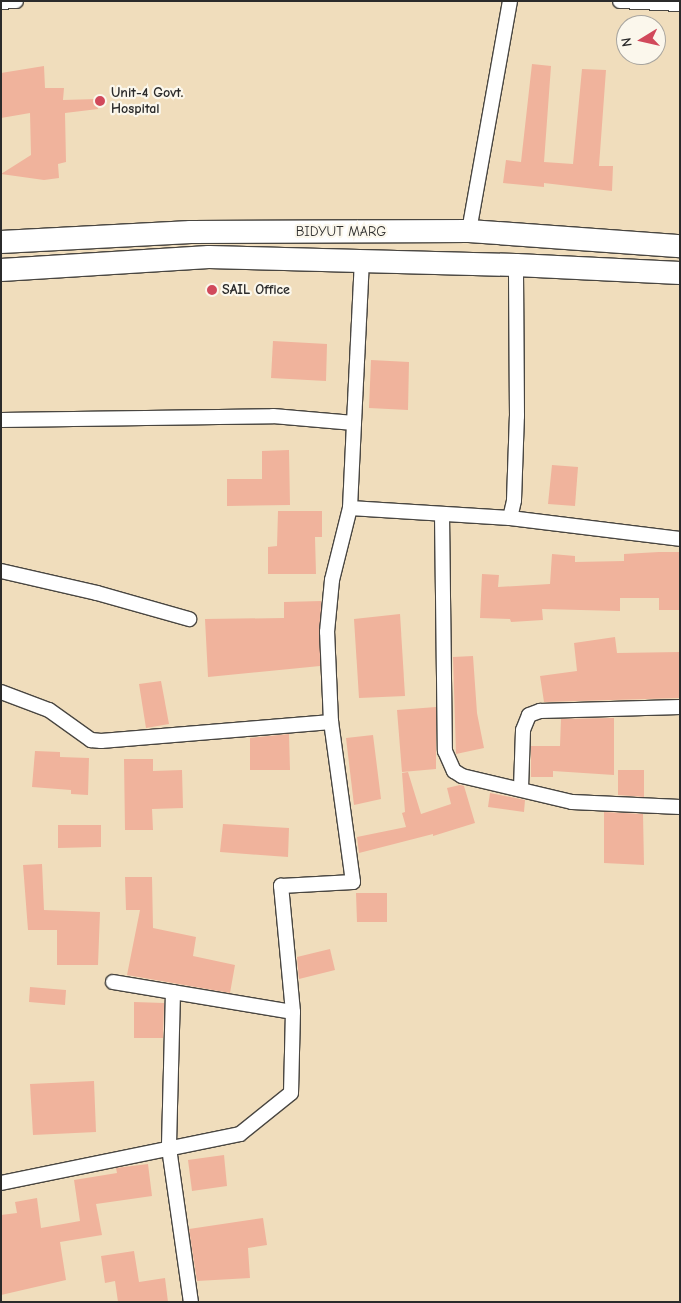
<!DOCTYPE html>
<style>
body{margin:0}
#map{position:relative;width:681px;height:1303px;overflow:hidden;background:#f0ddbc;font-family:"Comic Neue",sans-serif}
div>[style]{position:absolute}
.building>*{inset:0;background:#f0b39c}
.roads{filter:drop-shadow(1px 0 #494641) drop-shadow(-1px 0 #494641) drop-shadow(0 1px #494641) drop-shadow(0 -1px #494641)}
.street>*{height:14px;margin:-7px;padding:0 7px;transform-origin:7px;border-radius:7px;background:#fff}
.primary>*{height:22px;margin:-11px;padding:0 11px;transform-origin:11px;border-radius:11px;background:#fff}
.dots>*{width:14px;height:14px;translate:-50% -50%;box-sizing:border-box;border:2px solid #fbf7ec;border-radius:50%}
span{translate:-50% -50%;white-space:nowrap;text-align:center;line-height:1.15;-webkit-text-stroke:4.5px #fbf7ec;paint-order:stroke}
.poi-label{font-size:14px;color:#2b2b2b;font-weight:700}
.left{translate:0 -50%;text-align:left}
.street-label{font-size:14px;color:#2b2b2b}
.frame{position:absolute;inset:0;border:2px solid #2b2b2b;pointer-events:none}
.north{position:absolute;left:616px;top:15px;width:50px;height:50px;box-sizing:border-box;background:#fbf7ec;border:1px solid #a8a59f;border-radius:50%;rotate:261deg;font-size:14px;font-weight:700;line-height:20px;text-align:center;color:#2b2b2b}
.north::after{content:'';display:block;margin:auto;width:18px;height:22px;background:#d1495b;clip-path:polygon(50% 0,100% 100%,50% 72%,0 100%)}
</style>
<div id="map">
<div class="building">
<div style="clip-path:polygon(532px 64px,551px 66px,544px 162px,573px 164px,582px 69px,606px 70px,599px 166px,613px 166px,612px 191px,544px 183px,544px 187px,503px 183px,506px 160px,521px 162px)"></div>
<div style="clip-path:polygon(44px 66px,45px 88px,64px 88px,63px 100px,97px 99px,98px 109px,65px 113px,66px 162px,58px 164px,59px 178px,44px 180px,1px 174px,31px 155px,30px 113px,1px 118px,1px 73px)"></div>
<div style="clip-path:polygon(273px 341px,327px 344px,326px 381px,271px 378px)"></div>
<div style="clip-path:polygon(371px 360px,409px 362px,408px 410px,369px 408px)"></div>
<div style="clip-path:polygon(289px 450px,290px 505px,227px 506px,227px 479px,262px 479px,262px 451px)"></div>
<div style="clip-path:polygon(552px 465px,578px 467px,575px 506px,548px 504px)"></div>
<div style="clip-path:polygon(278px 511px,322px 511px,322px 537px,315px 537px,316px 574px,268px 574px,268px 547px,277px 546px)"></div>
<div style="clip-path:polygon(659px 552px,680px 552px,680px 610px,659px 610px,659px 598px,620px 598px,620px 611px,542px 609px,543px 620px,511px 622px,510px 619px,480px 618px,482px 574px,499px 575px,498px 587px,550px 584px,552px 554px,575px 556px,575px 562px,624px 561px,624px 554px)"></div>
<div style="clip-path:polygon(321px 601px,320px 666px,208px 677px,205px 619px,284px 618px,284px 602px)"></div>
<div style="clip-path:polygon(400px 614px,405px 696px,359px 698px,354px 619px)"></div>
<div style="clip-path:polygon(615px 637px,617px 653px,680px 652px,680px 698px,544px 702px,540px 676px,577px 671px,574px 643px)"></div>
<div style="clip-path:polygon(473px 656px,477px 713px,484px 748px,456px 754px,453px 657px)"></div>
<div style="clip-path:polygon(161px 681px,169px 724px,146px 728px,139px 684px)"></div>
<div style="clip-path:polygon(436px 707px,436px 769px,402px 772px,397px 710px)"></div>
<div style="clip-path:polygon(614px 718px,614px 775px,553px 771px,553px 777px,531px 777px,531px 746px,560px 746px,561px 719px)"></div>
<div style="clip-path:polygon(289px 734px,290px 770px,250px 770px,250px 738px)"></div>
<div style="clip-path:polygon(373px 735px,381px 799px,354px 805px,346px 738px)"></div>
<div style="clip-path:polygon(35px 751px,60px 752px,60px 757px,89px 758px,88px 795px,71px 794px,71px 790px,32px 787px)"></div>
<div style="clip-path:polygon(124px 759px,153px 759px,153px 771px,182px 770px,183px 808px,152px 809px,153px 830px,125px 830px)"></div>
<div style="clip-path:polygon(618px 770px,644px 770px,644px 797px,618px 795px)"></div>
<div style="clip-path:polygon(408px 772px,421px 814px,451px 804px,447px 788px,460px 785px,464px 786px,475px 823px,433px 836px,433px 834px,359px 853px,357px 837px,406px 827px,402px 813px,405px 812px,402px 773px)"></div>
<div style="clip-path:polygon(490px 793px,525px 800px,524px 812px,488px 807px)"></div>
<div style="clip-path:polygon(604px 812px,643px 814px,644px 865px,604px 863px)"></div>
<div style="clip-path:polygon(223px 824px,289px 828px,288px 857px,220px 852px)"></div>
<div style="clip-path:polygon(58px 825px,101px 825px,101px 847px,58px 848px)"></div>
<div style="clip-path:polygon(42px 864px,44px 910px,100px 912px,98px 965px,57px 965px,57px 930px,28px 930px,23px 865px)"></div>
<div style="clip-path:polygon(125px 877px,152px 877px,153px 928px,196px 937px,193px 956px,235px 965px,230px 993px,127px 975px,140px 910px,126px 910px)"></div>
<div style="clip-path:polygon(356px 893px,387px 893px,387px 922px,357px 922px)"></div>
<div style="clip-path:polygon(330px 949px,335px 970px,299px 979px,297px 957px)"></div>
<div style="clip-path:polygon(30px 987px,66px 990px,65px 1005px,29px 1002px)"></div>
<div style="clip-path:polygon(134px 1002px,164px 1003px,163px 1038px,134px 1038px)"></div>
<div style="clip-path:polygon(94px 1081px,96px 1132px,33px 1135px,30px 1084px)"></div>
<div style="clip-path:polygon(224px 1155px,227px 1186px,192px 1191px,188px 1160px)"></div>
<div style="clip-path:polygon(148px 1164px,152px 1196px,96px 1204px,102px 1235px,60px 1242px,66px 1280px,1px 1295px,1px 1215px,17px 1213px,15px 1202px,37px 1198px,41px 1228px,80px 1221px,74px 1180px,117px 1173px,116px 1168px)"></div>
<div style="clip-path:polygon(263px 1218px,267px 1245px,248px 1248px,250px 1278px,197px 1281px,189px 1229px)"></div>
<div style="clip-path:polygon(134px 1251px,139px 1282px,165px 1278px,168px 1302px,118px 1302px,115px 1281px,105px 1283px,101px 1256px)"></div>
</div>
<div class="roads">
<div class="street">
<div style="left:620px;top:1px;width:60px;rotate:2.9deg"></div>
<div style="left:1px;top:2px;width:15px;rotate:-4deg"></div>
<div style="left:469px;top:231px;width:234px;rotate:-79.9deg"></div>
<div style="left:1px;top:420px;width:272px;rotate:-0.8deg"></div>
<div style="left:273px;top:416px;width:81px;rotate:4.9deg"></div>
<div style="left:354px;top:423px;width:162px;rotate:-87.2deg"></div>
<div style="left:350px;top:508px;width:160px;rotate:3.6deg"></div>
<div style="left:510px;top:518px;width:18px;rotate:-77deg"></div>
<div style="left:514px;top:500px;width:84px;rotate:-88deg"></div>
<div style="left:517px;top:416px;width:151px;rotate:-90.4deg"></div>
<div style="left:442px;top:514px;width:237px;rotate:89.3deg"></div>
<div style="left:445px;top:751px;width:22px;rotate:66deg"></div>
<div style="left:454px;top:771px;width:9px;rotate:32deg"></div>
<div style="left:462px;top:776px;width:113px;rotate:13.3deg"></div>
<div style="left:572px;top:802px;width:108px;rotate:2.7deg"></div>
<div style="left:510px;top:518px;width:171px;rotate:7deg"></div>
<div style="left:1px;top:571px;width:98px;rotate:12.9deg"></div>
<div style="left:97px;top:593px;width:96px;rotate:15.8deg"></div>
<div style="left:1px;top:692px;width:51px;rotate:20.6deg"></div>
<div style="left:49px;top:710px;width:52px;rotate:35.5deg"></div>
<div style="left:91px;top:740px;width:10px;rotate:6deg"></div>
<div style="left:101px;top:741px;width:231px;rotate:-4.7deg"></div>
<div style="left:521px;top:788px;width:58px;rotate:-88deg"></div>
<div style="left:523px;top:730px;width:16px;rotate:-68deg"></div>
<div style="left:529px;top:715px;width:12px;rotate:-20deg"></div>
<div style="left:540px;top:711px;width:140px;rotate:-1.6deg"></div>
<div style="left:113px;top:982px;width:182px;rotate:9.5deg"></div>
<div style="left:173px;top:992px;width:156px;rotate:91.5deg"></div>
<div style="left:169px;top:1148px;width:156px;rotate:81.9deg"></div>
<div style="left:1px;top:1183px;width:244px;rotate:-11.6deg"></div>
<div style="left:240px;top:1134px;width:65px;rotate:-38.8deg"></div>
<div style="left:291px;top:1093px;width:81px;rotate:-88.6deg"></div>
<div style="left:293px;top:1012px;width:127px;rotate:-95.4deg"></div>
<div style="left:281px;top:886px;width:72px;rotate:-3.2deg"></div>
<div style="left:353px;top:882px;width:162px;rotate:-97.8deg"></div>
<div style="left:331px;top:722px;width:90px;rotate:-92.5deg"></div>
<div style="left:327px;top:632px;width:52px;rotate:-84.5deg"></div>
<div style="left:332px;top:580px;width:74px;rotate:-76deg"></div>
<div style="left:350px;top:508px;width:85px;rotate:-87.3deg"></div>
</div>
<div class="primary">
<div style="left:1px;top:242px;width:190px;rotate:-3deg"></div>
<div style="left:191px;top:232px;width:278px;rotate:-0.2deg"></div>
<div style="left:469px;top:231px;width:212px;rotate:4.1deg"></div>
<div style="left:1px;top:270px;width:208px;rotate:-3.6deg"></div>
<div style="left:209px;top:257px;width:307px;rotate:1.5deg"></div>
<div style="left:516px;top:265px;width:164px;rotate:2.8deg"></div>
</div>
</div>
<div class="dots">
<div style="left:100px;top:101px;background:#d1495b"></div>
<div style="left:212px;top:290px;background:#d1495b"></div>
</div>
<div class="poi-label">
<span class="left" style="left:111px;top:101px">Unit-4 Govt.<br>Hospital</span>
<span class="left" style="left:222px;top:290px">SAIL Office</span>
</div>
<div class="street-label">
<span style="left:341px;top:232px">BIDYUT MARG</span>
</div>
<div class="frame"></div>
<div class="north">N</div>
</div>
